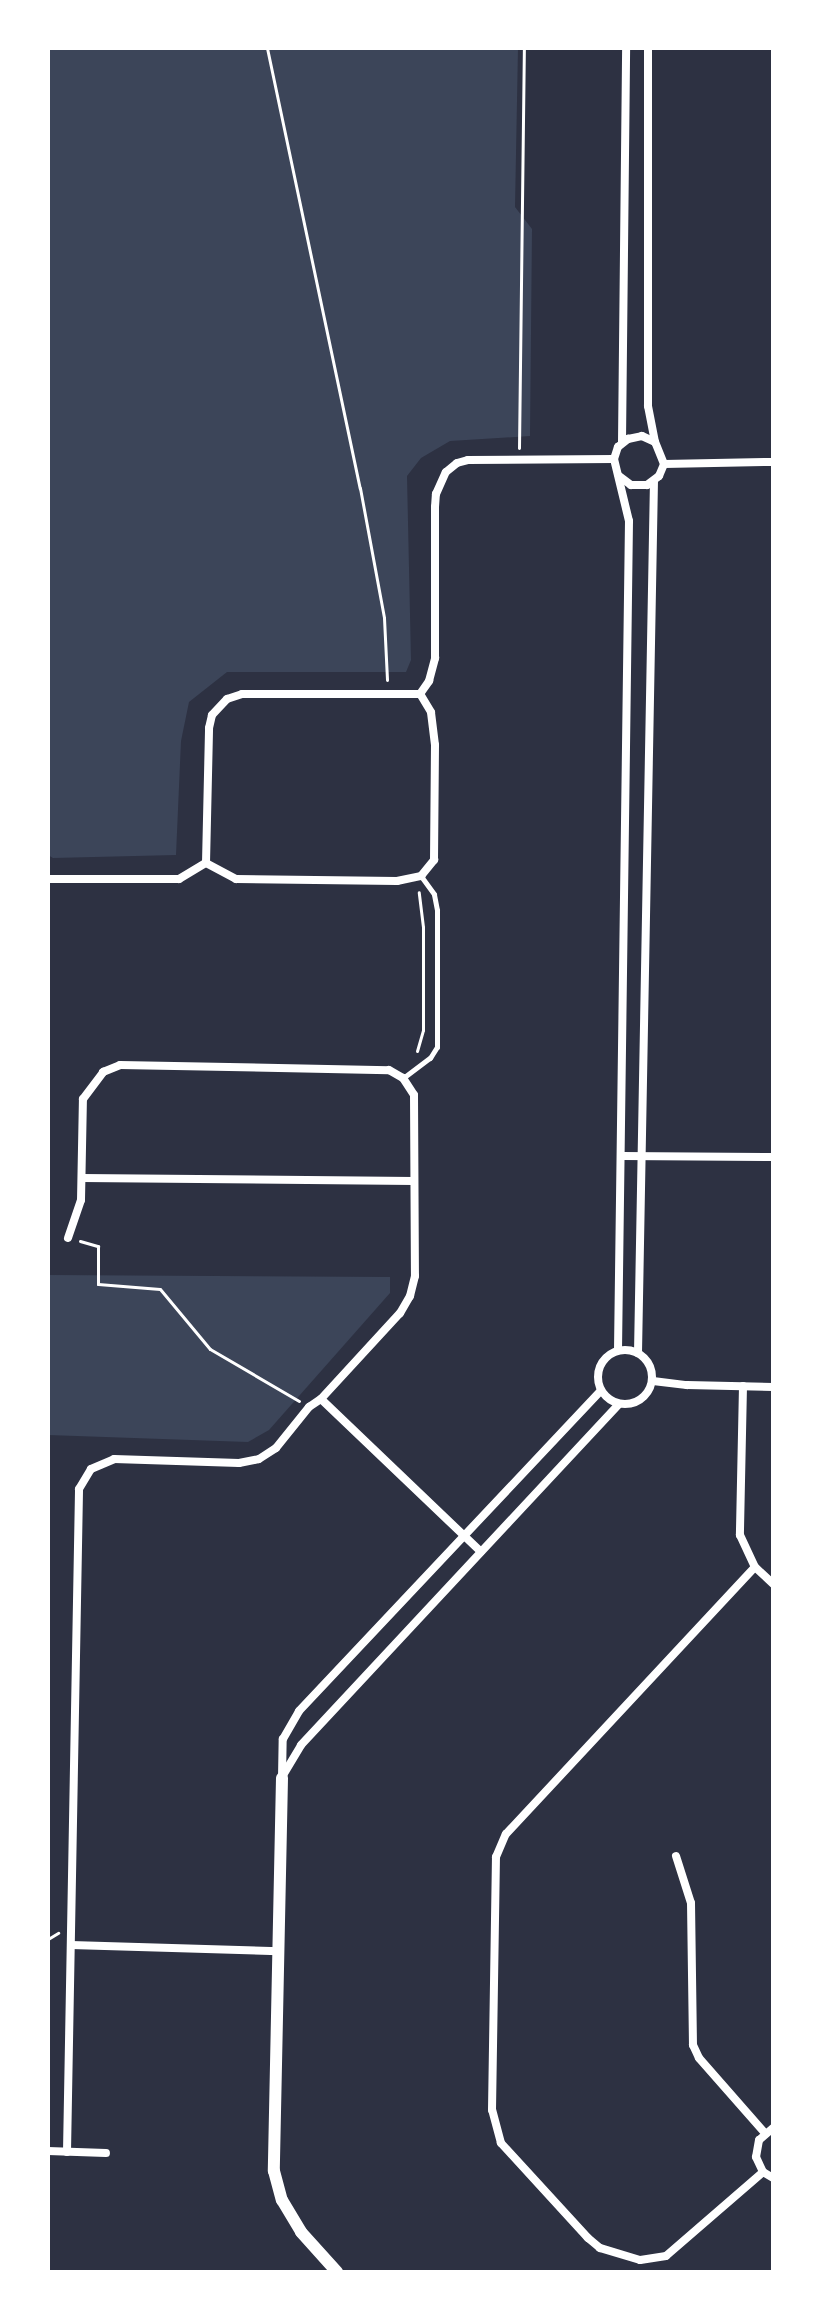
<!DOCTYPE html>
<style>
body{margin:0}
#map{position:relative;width:821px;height:2320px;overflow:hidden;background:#2d3142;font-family:Cabin,sans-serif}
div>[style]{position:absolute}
.green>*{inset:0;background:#3c4559}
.path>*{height:3px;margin:-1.5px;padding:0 1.5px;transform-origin:1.5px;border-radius:1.5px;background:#fff}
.service>*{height:5px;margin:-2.5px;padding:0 2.5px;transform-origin:2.5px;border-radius:2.5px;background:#fff}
.minor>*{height:8px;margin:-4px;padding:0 4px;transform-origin:4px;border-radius:4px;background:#fff}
.minor>.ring{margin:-4px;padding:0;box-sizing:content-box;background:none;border:8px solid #fff;border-radius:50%}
.tertiary>*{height:12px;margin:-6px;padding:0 6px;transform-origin:6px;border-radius:6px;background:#fff}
span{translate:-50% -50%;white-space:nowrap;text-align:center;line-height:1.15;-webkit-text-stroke:8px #fff;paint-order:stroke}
.frame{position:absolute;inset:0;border:50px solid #fff;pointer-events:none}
</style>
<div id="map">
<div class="green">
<div style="clip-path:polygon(48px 48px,518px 48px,515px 207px,532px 229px,530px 436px,450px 441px,421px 458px,407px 476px,411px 660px,406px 672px,227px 672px,189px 702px,181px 741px,176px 855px,53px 858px,48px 855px)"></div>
<div style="clip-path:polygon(48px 1275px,390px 1277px,390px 1293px,269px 1430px,248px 1442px,48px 1435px)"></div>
</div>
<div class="path">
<div style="left:267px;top:48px;width:450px;rotate:78.1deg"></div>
<div style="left:360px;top:488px;width:132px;rotate:79.5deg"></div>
<div style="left:384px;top:618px;width:62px;rotate:87.2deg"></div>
<div style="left:519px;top:448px;width:400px;rotate:-89.3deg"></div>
<div style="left:417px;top:1051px;width:22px;rotate:-74deg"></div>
<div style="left:423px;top:1030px;width:103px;rotate:-90deg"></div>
<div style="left:423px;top:927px;width:35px;rotate:-97deg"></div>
<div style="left:80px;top:1241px;width:19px;rotate:16deg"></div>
<div style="left:98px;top:1246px;width:38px;rotate:90deg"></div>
<div style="left:98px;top:1284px;width:62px;rotate:4.6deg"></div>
<div style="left:160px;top:1289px;width:78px;rotate:50.2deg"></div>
<div style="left:210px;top:1349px;width:103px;rotate:30.3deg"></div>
<div style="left:48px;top:1939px;width:12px;rotate:-31deg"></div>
</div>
<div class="service">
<div style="left:403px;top:1078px;width:34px;rotate:-37deg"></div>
<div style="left:430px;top:1058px;width:13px;rotate:-58deg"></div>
<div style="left:437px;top:1047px;width:137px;rotate:-90deg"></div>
<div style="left:437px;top:910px;width:16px;rotate:-101deg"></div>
<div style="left:434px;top:894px;width:22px;rotate:-126deg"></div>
</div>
<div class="minor">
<div style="left:622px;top:442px;width:394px;rotate:-89.4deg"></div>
<div style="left:664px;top:464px;width:109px;rotate:-1.1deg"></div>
<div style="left:619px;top:476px;width:15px;rotate:37deg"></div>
<div style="left:631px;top:485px;width:16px"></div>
<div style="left:647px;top:485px;width:15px;rotate:-37deg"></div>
<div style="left:659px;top:476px;width:13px;rotate:-67deg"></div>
<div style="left:664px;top:464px;width:24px;rotate:-112deg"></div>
<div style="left:655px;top:442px;width:37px;rotate:-101deg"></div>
<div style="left:648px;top:406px;width:358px;rotate:-90deg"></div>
<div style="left:420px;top:694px;width:16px;rotate:-55deg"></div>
<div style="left:429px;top:681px;width:24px;rotate:-75deg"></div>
<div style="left:435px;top:658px;width:151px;rotate:-90deg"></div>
<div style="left:435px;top:507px;width:13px;rotate:-86deg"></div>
<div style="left:436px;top:494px;width:24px;rotate:-66deg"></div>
<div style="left:446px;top:472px;width:14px;rotate:-39deg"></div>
<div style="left:457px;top:463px;width:11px;rotate:-15deg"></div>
<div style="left:468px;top:460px;width:146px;rotate:-0.4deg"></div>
<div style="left:206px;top:863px;width:34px;rotate:28deg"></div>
<div style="left:236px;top:879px;width:161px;rotate:0.7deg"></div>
<div style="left:397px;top:881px;width:25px;rotate:-12deg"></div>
<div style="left:421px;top:876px;width:21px;rotate:-51deg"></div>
<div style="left:434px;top:860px;width:115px;rotate:-89.5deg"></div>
<div style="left:435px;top:745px;width:33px;rotate:-97deg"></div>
<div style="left:431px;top:712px;width:21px;rotate:-121deg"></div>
<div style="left:48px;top:879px;width:131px"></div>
<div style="left:179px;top:879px;width:31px;rotate:-31deg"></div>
<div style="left:206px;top:863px;width:135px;rotate:-88.7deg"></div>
<div style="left:209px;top:728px;width:13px;rotate:-77deg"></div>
<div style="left:212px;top:715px;width:22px;rotate:-47deg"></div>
<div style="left:227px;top:699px;width:16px;rotate:-18deg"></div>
<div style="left:242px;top:694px;width:178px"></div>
<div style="left:622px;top:1156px;width:151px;rotate:0.4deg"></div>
<div style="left:82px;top:1178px;width:332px;rotate:0.5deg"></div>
<div style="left:68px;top:1238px;width:40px;rotate:-71.1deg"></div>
<div style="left:81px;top:1200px;width:101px;rotate:-88.9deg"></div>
<div style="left:83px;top:1099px;width:34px;rotate:-53deg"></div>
<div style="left:103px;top:1072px;width:18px;rotate:-22deg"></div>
<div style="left:120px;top:1065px;width:269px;rotate:1.1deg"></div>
<div style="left:389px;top:1070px;width:16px;rotate:30deg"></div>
<div style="left:403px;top:1078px;width:20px;rotate:57deg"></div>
<div style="left:414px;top:1095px;width:181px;rotate:89.7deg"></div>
<div style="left:415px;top:1276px;width:21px;rotate:104deg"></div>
<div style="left:410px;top:1296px;width:20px;rotate:120deg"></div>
<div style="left:400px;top:1313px;width:117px;rotate:132.6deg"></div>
<div style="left:321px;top:1399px;width:221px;rotate:43.7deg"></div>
<div class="ring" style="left:598px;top:1350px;width:46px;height:46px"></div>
<div style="left:618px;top:1350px;width:829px;rotate:-89.24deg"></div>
<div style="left:629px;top:521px;width:64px;rotate:-103.6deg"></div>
<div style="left:614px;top:459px;width:13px;rotate:-72deg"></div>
<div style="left:618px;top:447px;width:13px;rotate:-39deg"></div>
<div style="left:628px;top:439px;width:14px;rotate:-12deg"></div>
<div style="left:642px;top:436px;width:14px;rotate:25deg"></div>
<div style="left:638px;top:1353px;width:872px;rotate:-88.95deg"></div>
<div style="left:653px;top:1381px;width:34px;rotate:7deg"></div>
<div style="left:687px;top:1385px;width:86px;rotate:1.3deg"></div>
<div style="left:743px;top:1386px;width:149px;rotate:91.2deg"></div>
<div style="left:740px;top:1535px;width:35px;rotate:65deg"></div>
<div style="left:282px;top:1777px;width:37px;rotate:-59deg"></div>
<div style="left:301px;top:1745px;width:466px;rotate:-47deg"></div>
<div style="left:282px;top:1778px;width:39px;rotate:-89deg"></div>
<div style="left:283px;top:1739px;width:32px;rotate:-60deg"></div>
<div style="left:299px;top:1711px;width:440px;rotate:-46.7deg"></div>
<div style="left:676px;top:1856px;width:49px;rotate:72.3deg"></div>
<div style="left:691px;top:1903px;width:142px;rotate:89.2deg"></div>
<div style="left:693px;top:2045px;width:14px;rotate:65deg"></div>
<div style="left:699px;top:2058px;width:100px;rotate:48.7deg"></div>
<div style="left:71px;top:1945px;width:208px;rotate:1.7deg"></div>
<div style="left:773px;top:2128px;width:18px;rotate:139deg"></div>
<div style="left:759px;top:2140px;width:17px;rotate:100deg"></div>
<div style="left:756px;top:2157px;width:17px;rotate:65deg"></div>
<div style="left:763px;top:2172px;width:12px;rotate:31deg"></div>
<div style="left:48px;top:2151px;width:58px;rotate:2deg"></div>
<div style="left:67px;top:2152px;width:663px;rotate:-88.96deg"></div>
<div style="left:79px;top:1489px;width:23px;rotate:-59deg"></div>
<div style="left:91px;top:1469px;width:25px;rotate:-23deg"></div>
<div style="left:114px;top:1459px;width:125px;rotate:1.8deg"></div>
<div style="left:239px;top:1463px;width:20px;rotate:-11deg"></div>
<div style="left:259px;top:1459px;width:20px;rotate:-33deg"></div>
<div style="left:276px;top:1448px;width:53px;rotate:-51.2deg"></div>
<div style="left:309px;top:1407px;width:14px;rotate:-34deg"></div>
<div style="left:763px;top:2172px;width:128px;rotate:139.1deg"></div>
<div style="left:666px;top:2256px;width:26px;rotate:171deg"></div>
<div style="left:640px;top:2260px;width:42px;rotate:-163.3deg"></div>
<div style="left:600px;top:2248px;width:16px;rotate:-140deg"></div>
<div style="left:588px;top:2238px;width:129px;rotate:-132.5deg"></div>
<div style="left:501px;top:2143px;width:34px;rotate:-105deg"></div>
<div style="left:492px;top:2110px;width:253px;rotate:-89.1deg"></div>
<div style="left:496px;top:1857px;width:25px;rotate:-67deg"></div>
<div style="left:506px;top:1834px;width:365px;rotate:-47deg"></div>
<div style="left:755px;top:1567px;width:25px;rotate:43deg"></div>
</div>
<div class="tertiary">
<div style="left:282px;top:1778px;width:393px;rotate:91.2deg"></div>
<div style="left:274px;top:2171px;width:30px;rotate:75deg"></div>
<div style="left:282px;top:2200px;width:37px;rotate:59deg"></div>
<div style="left:301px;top:2232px;width:54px;rotate:48deg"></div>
</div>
<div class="frame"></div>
</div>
